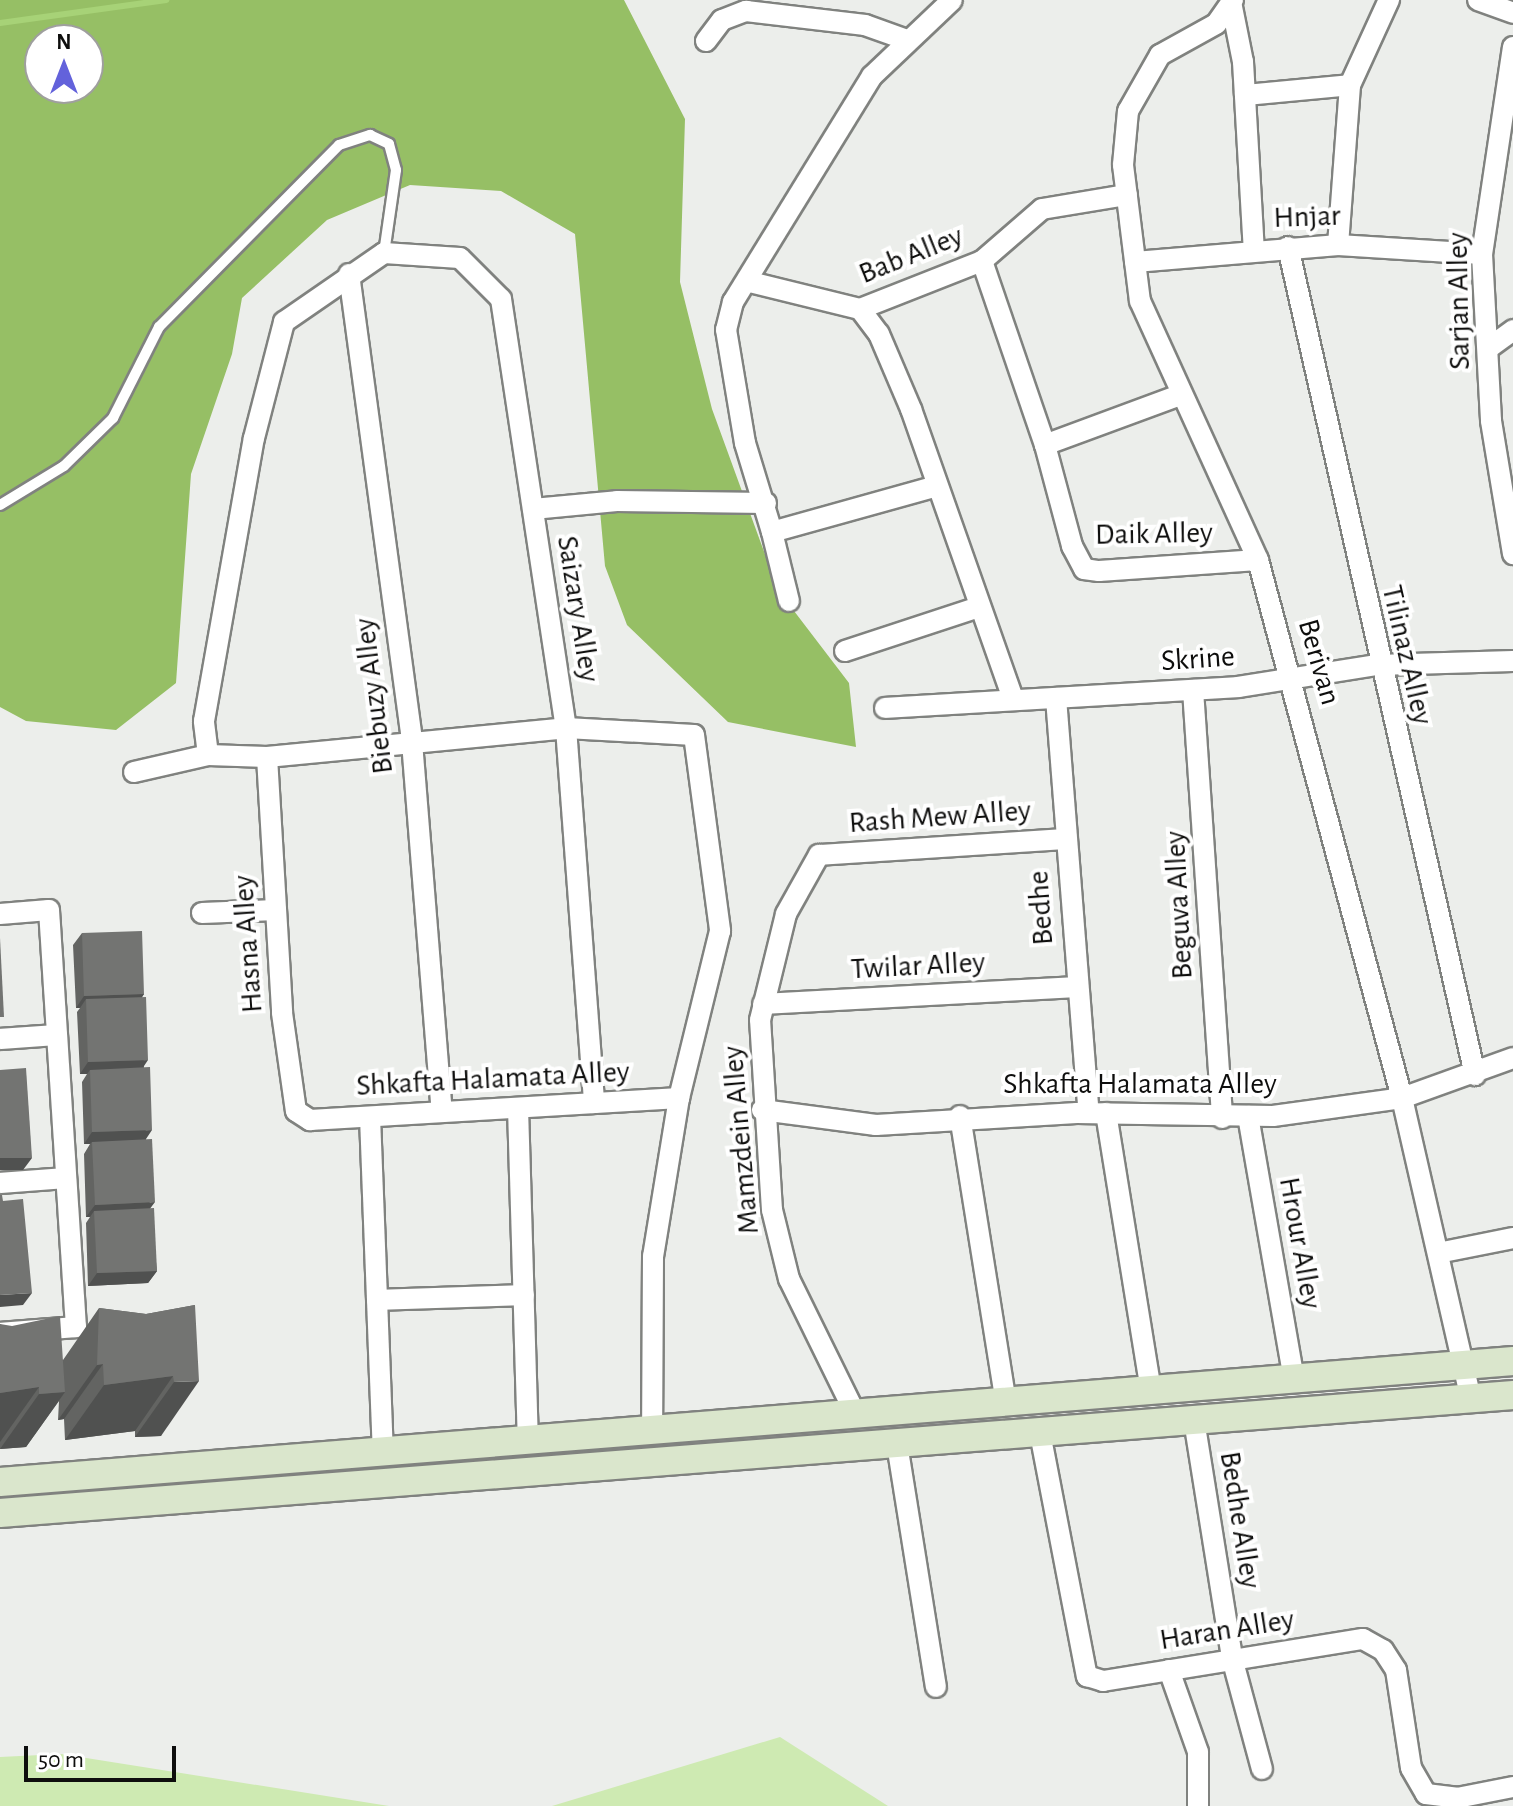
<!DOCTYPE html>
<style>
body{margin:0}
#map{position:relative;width:1513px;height:1806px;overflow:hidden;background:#eceeeb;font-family:"Alegreya Sans",sans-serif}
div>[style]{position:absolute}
.green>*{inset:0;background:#ceeab2}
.forest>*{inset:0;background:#96bf65}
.stream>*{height:6px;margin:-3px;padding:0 3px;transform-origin:3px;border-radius:3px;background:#a7d277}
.roads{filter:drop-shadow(2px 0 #80827f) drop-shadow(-2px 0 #80827f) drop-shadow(0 2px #80827f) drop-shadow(0 -2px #80827f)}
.lane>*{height:10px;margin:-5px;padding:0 5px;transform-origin:5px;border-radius:5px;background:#fff}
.street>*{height:20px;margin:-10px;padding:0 10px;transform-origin:10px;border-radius:10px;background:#fff}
.secondary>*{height:28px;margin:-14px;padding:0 14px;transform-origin:14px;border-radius:14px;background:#dae6cc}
.wall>*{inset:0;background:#636462}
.shaded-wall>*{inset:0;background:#505150}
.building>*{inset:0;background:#737472}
span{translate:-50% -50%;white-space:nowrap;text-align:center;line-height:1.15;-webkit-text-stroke:8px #fff;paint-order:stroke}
.street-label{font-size:30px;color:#0e0e0d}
.north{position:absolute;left:24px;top:24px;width:80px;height:80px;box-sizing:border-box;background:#fff;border:2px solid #9f9f9e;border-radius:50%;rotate:0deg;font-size:22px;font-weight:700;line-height:32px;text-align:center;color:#0e0e0d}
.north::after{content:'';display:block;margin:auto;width:28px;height:36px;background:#6362db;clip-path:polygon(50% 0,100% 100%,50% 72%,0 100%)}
.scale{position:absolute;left:24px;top:1746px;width:152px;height:36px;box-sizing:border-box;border:4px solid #0e0e0d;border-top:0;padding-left:10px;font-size:24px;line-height:28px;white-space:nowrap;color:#0e0e0d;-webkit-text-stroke:6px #fff;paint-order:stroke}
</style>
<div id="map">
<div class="green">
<div style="clip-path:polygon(780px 1737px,888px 1806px,552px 1806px)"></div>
<div style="clip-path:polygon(61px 1754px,389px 1806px,0 1806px,0 1757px)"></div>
</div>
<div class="forest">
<div style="clip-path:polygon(evenodd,0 0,624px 0,685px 119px,680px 282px,712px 409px,778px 590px,849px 683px,856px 747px,728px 722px,627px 625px,605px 566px,575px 234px,501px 191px,410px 185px,327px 220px,242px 298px,232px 354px,191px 474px,176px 683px,116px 730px,26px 721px,0 707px,0 0,40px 40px,88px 40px,88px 88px,40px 88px,40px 40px)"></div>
</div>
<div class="stream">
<div style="left:0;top:23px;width:168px;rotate:-7.9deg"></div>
</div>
<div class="roads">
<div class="lane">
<div style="left:0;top:505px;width:75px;rotate:-31.4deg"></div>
<div style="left:64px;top:466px;width:69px;rotate:-44.4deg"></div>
<div style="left:113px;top:418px;width:102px;rotate:-63.2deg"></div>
<div style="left:159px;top:327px;width:256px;rotate:-45.3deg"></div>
<div style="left:339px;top:145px;width:33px;rotate:-18deg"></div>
<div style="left:370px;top:135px;width:21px;rotate:25deg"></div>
<div style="left:389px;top:144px;width:27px;rotate:75deg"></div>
<div style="left:396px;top:170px;width:84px;rotate:98.2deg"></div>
</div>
<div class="street">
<div style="left:1233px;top:0;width:29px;rotate:125deg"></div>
<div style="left:1216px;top:24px;width:64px;rotate:151deg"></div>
<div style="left:1160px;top:55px;width:64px;rotate:119.7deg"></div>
<div style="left:1128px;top:111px;width:54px;rotate:95.3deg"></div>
<div style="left:1123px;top:165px;width:137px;rotate:82.9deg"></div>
<div style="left:1140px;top:301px;width:285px;rotate:65.5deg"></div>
<div style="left:1258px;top:560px;width:557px;rotate:75.02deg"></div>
<div style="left:1402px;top:1098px;width:309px;rotate:77.1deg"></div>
<div style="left:1478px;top:0;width:37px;rotate:20deg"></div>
<div style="left:1232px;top:7px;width:56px;rotate:78.7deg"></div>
<div style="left:1243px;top:62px;width:188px;rotate:86.7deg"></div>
<div style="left:706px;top:41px;width:26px;rotate:-53deg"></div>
<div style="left:722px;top:20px;width:26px;rotate:-21deg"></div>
<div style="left:746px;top:11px;width:120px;rotate:6.7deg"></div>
<div style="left:865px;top:25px;width:45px;rotate:19.7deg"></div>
<div style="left:1513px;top:47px;width:209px;rotate:98.5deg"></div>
<div style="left:1482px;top:254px;width:167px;rotate:86.9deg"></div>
<div style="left:1491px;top:421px;width:135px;rotate:80.6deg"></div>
<div style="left:1245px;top:95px;width:105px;rotate:-5.4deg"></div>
<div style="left:1338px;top:245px;width:160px;rotate:-85.7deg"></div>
<div style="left:1350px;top:85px;width:94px;rotate:-65.4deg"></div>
<div style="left:1288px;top:247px;width:849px;rotate:77.27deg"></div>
<div style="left:982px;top:261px;width:194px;rotate:71.1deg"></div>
<div style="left:1135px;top:262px;width:204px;rotate:-4.8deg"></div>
<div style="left:1338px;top:245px;width:144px;rotate:3.6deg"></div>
<div style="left:349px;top:274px;width:472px;rotate:82.3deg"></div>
<div style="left:412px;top:742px;width:371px;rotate:85.4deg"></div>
<div style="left:750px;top:282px;width:113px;rotate:13.8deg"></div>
<div style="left:860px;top:309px;width:131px;rotate:-21.5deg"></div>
<div style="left:982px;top:261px;width:79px;rotate:-40.9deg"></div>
<div style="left:1042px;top:209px;width:86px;rotate:-9.4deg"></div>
<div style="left:860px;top:309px;width:31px;rotate:53deg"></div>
<div style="left:879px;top:334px;width:82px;rotate:66.9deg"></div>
<div style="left:911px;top:409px;width:306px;rotate:70.6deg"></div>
<div style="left:1490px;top:347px;width:29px;rotate:-36deg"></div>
<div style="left:1180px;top:395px;width:144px;rotate:159.7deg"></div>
<div style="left:1045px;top:445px;width:105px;rotate:75deg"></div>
<div style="left:1072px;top:546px;width:26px;rotate:62deg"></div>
<div style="left:1084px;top:569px;width:15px;rotate:8deg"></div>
<div style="left:1099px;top:571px;width:159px;rotate:-4deg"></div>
<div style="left:937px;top:486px;width:171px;rotate:164.4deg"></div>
<div style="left:772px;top:532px;width:93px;rotate:-106.9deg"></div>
<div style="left:745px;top:443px;width:115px;rotate:-99.5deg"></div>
<div style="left:726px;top:330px;width:29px;rotate:-76deg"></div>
<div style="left:733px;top:302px;width:265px;rotate:-58.4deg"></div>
<div style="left:872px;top:76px;width:110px;rotate:-43.5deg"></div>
<div style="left:533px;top:509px;width:84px;rotate:-5.4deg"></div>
<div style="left:617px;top:501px;width:149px;rotate:0.8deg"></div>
<div style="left:772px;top:532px;width:71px;rotate:76.2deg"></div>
<div style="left:845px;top:651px;width:141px;rotate:-18.2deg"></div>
<div style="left:1193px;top:690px;width:429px;rotate:86.1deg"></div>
<div style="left:1056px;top:698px;width:416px;rotate:85.5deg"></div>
<div style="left:885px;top:708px;width:354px;rotate:-3.4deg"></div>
<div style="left:1238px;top:687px;width:141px;rotate:-9deg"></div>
<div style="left:1377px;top:665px;width:136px;rotate:-1.7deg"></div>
<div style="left:208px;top:755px;width:34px;rotate:-97deg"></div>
<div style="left:204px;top:721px;width:287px;rotate:-80deg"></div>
<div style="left:254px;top:438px;width:120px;rotate:-75.5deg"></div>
<div style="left:284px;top:322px;width:121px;rotate:-34.6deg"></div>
<div style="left:384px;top:253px;width:76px;rotate:3.8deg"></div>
<div style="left:460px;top:258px;width:58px;rotate:45deg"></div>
<div style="left:501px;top:299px;width:434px;rotate:81.4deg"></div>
<div style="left:566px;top:728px;width:376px;rotate:85.7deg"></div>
<div style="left:267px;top:757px;width:256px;rotate:86.6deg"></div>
<div style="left:282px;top:1013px;width:99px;rotate:81.9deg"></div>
<div style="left:296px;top:1111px;width:17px;rotate:33deg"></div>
<div style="left:310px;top:1120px;width:370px;rotate:-3.4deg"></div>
<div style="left:134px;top:772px;width:76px;rotate:-12.9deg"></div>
<div style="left:208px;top:755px;width:59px;rotate:1.9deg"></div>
<div style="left:267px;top:757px;width:300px;rotate:-5.5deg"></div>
<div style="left:566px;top:728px;width:128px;rotate:3.1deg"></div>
<div style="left:694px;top:735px;width:198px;rotate:82.4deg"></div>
<div style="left:720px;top:931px;width:172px;rotate:103.8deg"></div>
<div style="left:679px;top:1098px;width:160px;rotate:99.3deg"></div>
<div style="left:653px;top:1256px;width:176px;rotate:90.3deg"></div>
<div style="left:202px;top:913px;width:74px;rotate:-2.3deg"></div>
<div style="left:0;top:914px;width:49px;rotate:-4.7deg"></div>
<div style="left:49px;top:910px;width:418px;rotate:86.3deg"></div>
<div style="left:76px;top:1327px;width:76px;rotate:175.5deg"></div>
<div style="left:763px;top:1004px;width:314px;rotate:-3.1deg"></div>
<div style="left:0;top:1039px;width:57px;rotate:-4deg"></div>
<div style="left:518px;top:1108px;width:334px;rotate:88.3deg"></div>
<div style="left:762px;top:1110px;width:115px;rotate:7.5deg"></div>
<div style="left:876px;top:1125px;width:201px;rotate:-3.4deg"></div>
<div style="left:1077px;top:1113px;width:196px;rotate:0.9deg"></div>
<div style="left:1273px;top:1116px;width:130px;rotate:-7.9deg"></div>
<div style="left:1402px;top:1098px;width:118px;rotate:-19.8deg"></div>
<div style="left:1106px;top:1113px;width:282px;rotate:80.8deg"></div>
<div style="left:960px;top:1116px;width:290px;rotate:80.9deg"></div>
<div style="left:1248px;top:1116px;width:267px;rotate:80.1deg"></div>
<div style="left:370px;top:1117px;width:336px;rotate:87.8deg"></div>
<div style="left:0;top:1183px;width:66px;rotate:-4.3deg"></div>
<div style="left:1438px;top:1253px;width:76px;rotate:-11.3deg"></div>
<div style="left:377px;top:1300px;width:147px;rotate:-1.9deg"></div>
<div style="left:856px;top:1415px;width:152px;rotate:-116.2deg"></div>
<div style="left:789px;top:1279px;width:71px;rotate:-103.8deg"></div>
<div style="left:772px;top:1210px;width:190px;rotate:-93.6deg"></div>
<div style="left:760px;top:1020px;width:109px;rotate:-76.2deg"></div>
<div style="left:786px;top:914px;width:68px;rotate:-60.8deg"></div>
<div style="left:819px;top:855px;width:248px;rotate:-3.7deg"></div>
<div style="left:1194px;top:1420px;width:241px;rotate:80.9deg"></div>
<div style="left:1232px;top:1658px;width:115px;rotate:74.9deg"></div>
<div style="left:1040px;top:1433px;width:248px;rotate:79.1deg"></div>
<div style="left:1087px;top:1676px;width:17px;rotate:17deg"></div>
<div style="left:1103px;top:1681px;width:263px;rotate:-9.2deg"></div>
<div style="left:1363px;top:1639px;width:23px;rotate:29deg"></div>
<div style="left:1383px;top:1650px;width:24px;rotate:57deg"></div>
<div style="left:1396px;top:1670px;width:99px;rotate:81.3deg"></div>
<div style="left:1411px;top:1768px;width:30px;rotate:60deg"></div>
<div style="left:1426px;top:1794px;width:31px;rotate:7deg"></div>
<div style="left:1457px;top:1798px;width:57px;rotate:-11.1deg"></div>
<div style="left:897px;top:1444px;width:246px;rotate:80.9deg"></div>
<div style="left:1169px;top:1670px;width:87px;rotate:70.5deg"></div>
<div style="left:1198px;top:1752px;width:54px;rotate:90deg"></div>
</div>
<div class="secondary">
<div style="left:0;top:1482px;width:1518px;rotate:-4.57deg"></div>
<div style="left:0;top:1513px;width:1518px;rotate:-4.46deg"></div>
</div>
</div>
<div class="wall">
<div style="clip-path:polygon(82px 933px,144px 994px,142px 997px,146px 1140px,150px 1208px,157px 1271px,148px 1283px,88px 1286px,86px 1223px,90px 1217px,86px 1217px,84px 1154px,90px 1144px,84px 1144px,82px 1082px,87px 1074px,80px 1074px,77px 1012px,80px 1008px,76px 1008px,73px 945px)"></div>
<div style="clip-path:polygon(195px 1305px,161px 1436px,135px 1437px,135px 1431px,65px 1440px,64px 1419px,58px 1420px,59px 1401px,26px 1447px,0 1449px,0 1324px,63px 1360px,99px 1308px,146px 1314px)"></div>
</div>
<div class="shaded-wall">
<div style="clip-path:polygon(144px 994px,136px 1006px,86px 999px,80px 1008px,76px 1008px,84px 996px)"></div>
<div style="clip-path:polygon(148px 1060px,140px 1072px,90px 1070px,87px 1074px,80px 1074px,88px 1062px)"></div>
<div style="clip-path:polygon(152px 1130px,144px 1142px,92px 1142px,90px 1144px,84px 1144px,92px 1132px)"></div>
<div style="clip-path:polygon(0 1158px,32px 1158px,23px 1170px,0 1170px)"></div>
<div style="clip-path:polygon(155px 1202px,146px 1214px,94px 1211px,90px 1217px,86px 1217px,95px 1205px)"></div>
<div style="clip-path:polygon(157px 1271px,148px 1283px,88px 1286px,97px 1273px)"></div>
<div style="clip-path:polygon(32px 1293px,23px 1305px,0 1307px,0 1295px)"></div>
<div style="clip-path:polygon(103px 1364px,64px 1419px,58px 1420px,97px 1365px)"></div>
<div style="clip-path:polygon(173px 1376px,135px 1431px,65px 1440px,104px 1385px)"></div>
<div style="clip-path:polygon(199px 1381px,161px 1436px,135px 1437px,174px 1382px)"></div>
<div style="clip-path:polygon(39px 1387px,0 1442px,0 1393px)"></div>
<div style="clip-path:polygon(65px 1392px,26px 1447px,0 1449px,39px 1394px)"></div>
</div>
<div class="building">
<div style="clip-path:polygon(142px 931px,144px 994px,84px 996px,82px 933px)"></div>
<div style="clip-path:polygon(0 938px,4px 1017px,0 1017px)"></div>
<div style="clip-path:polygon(146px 997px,148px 1060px,88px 1062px,86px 999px)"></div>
<div style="clip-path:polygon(150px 1067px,152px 1130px,92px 1132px,90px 1070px)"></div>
<div style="clip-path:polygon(26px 1068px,32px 1158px,0 1158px,0 1070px)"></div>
<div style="clip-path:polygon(152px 1139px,155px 1202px,95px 1205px,92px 1142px)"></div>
<div style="clip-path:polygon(0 1195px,2px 1195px,3px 1201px,23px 1199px,32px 1293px,0 1295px)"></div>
<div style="clip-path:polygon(154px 1208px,157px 1271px,97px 1273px,94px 1211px)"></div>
<div style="clip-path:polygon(195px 1305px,199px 1381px,174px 1382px,173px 1376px,104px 1385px,103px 1364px,97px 1365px,99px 1308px,146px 1314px)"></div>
<div style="clip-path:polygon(60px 1316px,65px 1392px,39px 1394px,39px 1387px,0 1393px,0 1324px,12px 1326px)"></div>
</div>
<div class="street-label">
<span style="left:1307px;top:217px;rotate:-2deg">Hnjar</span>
<span style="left:911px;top:255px;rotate:-22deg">Bab Alley</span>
<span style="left:1459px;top:301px;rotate:-91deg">Sarjan Alley</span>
<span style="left:1154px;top:534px;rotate:-1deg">Daik Alley</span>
<span style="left:578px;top:609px;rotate:81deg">Saizary Alley</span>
<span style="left:1407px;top:655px;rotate:77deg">Tilinaz Alley</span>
<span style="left:1198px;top:659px;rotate:-4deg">Skrine</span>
<span style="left:1319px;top:662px;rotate:74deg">Berivan</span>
<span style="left:374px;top:696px;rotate:-97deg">Biebuzy Alley</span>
<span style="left:940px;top:817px;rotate:-4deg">Rash Mew Alley</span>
<span style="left:1179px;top:905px;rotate:-93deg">Beguva Alley</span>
<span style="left:1041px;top:908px;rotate:-94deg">Bedhe</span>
<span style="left:248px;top:944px;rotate:-94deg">Hasna Alley</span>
<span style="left:918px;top:966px;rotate:-3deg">Twilar Alley</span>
<span style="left:493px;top:1079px;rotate:-3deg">Shkafta Halamata Alley</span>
<span style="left:1140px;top:1084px">Shkafta Halamata Alley</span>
<span style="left:741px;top:1140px;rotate:-95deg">Mamzdein Alley</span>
<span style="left:1300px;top:1243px;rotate:80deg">Hrour Alley</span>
<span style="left:1240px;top:1520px;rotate:81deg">Bedhe Alley</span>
<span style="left:1227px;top:1630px;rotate:-9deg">Haran Alley</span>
</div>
<div class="north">N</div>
<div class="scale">50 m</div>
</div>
